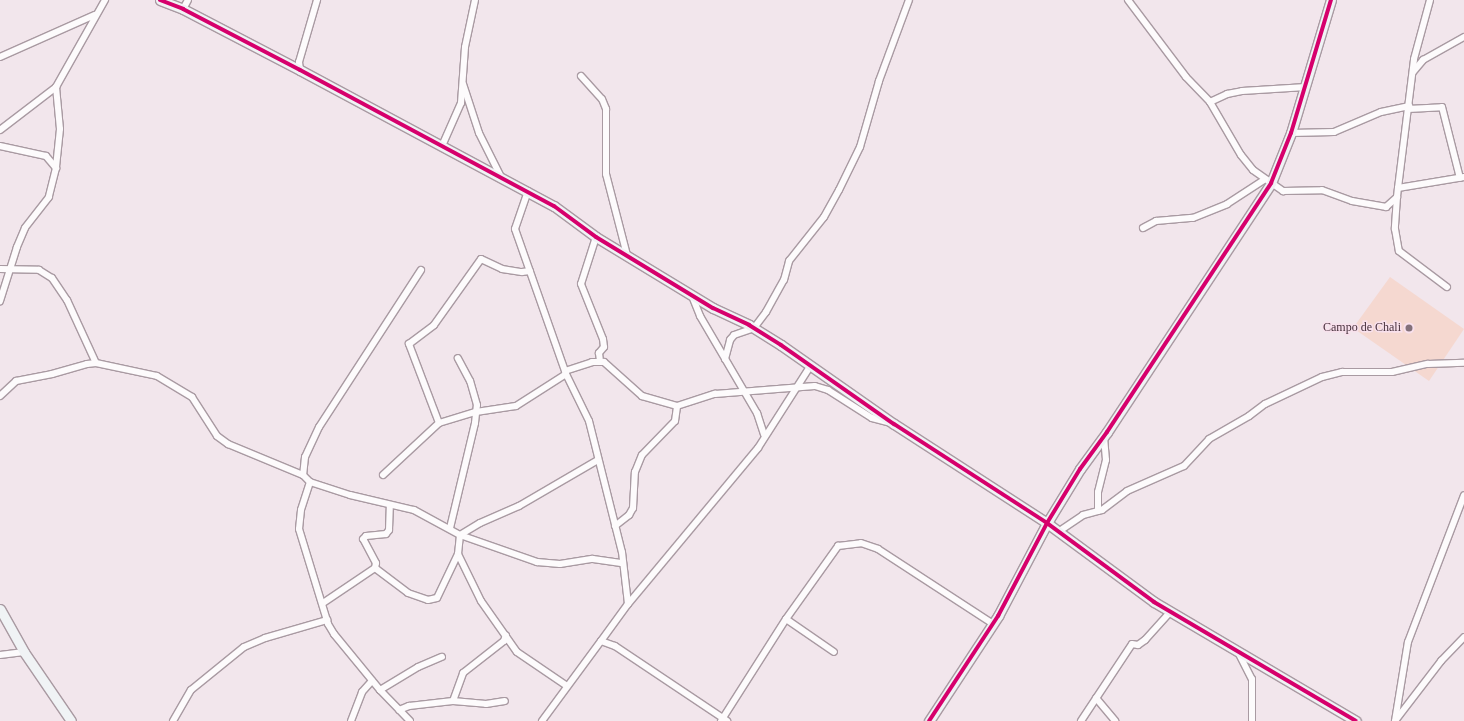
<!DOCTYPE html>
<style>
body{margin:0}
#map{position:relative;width:1464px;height:721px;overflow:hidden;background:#f2e6ec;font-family:"Times New Roman",serif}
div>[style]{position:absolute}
.green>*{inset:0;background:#f5d8d0}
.roads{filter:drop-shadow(1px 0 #a99aa2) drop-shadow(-1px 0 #a99aa2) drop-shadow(0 1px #a99aa2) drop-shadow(0 -1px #a99aa2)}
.street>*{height:6px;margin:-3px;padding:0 3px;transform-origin:3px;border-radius:3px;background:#fdfbfc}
.secondary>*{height:9px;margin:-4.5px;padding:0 4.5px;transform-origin:4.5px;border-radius:4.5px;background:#f0f3f5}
.cycleway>*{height:4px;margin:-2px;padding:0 2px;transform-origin:2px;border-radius:2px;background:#d6006c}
.dots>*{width:11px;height:11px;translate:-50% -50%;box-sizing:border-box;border:2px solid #f8e0ec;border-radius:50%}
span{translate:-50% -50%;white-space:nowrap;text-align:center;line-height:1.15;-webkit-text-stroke:3px #f8e0ec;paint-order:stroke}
.poi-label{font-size:12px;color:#47303c}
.right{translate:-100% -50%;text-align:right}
</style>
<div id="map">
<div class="green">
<div style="clip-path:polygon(1390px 277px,1464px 329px,1429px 381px,1353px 328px)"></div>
</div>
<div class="roads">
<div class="street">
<div style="left:1128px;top:0;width:96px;rotate:53deg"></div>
<div style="left:1186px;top:77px;width:35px;rotate:46deg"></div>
<div style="left:1210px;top:102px;width:61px;rotate:59.7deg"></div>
<div style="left:1241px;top:155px;width:19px;rotate:51deg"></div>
<div style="left:1253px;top:170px;width:37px;rotate:35deg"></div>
<div style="left:1283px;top:191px;width:39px;rotate:-1deg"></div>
<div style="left:1322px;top:190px;width:32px;rotate:20deg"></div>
<div style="left:1352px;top:201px;width:35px;rotate:10deg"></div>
<div style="left:1386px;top:207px;width:15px;rotate:-42deg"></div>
<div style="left:1397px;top:197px;width:9px;rotate:-84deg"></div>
<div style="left:1398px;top:188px;width:67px;rotate:-9.5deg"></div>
<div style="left:183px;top:9px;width:10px;rotate:-61deg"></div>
<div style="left:0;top:57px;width:104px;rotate:-23.9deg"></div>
<div style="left:300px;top:70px;width:8px;rotate:-97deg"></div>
<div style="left:299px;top:62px;width:65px;rotate:-73.8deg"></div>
<div style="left:1413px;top:72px;width:16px;rotate:-50deg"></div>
<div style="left:1423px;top:60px;width:47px;rotate:-29.3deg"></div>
<div style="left:581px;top:76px;width:31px;rotate:48deg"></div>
<div style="left:602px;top:99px;width:11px;rotate:68deg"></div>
<div style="left:606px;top:109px;width:65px;rotate:90deg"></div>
<div style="left:606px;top:174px;width:84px;rotate:75.5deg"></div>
<div style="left:463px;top:84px;width:52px;rotate:71.9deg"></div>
<div style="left:479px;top:133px;width:49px;rotate:63.4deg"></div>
<div style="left:56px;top:87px;width:42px;rotate:84.6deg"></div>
<div style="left:60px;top:129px;width:39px;rotate:96deg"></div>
<div style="left:1210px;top:102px;width:19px;rotate:-25deg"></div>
<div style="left:1227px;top:94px;width:15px;rotate:-11deg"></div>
<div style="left:1242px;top:91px;width:64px;rotate:-3.6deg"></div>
<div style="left:1408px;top:109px;width:34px;rotate:-3deg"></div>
<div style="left:1442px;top:107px;width:73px;rotate:75.8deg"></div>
<div style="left:0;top:130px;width:71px;rotate:-37.5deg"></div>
<div style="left:56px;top:87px;width:100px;rotate:-60.6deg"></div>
<div style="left:1291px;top:133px;width:43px;rotate:-1.3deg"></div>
<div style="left:1334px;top:132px;width:51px;rotate:-23.1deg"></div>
<div style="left:1381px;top:112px;width:29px;rotate:-12deg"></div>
<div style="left:0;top:146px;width:47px;rotate:12.3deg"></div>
<div style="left:46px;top:156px;width:16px;rotate:50deg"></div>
<div style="left:56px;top:168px;width:30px;rotate:104deg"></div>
<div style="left:49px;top:197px;width:39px;rotate:128deg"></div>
<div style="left:25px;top:228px;width:21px;rotate:113deg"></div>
<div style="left:17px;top:247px;width:57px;rotate:107.5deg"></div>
<div style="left:442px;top:146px;width:47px;rotate:-66.2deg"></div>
<div style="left:461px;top:103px;width:56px;rotate:-85.9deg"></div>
<div style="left:465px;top:47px;width:48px;rotate:-78deg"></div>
<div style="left:1398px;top:188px;width:130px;rotate:-82.9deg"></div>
<div style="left:1414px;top:59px;width:61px;rotate:-74.8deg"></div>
<div style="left:528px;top:191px;width:40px;rotate:108.9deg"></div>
<div style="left:515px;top:229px;width:154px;rotate:70.6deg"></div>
<div style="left:566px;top:374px;width:52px;rotate:63.9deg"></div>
<div style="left:589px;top:421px;width:135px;rotate:75.9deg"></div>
<div style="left:622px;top:552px;width:52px;rotate:83.4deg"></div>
<div style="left:1397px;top:197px;width:32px;rotate:94deg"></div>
<div style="left:1395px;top:229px;width:22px;rotate:80deg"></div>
<div style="left:1399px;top:251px;width:60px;rotate:36.9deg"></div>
<div style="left:1143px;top:228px;width:15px;rotate:-28deg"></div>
<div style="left:1156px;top:221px;width:37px;rotate:-5deg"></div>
<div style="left:1193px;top:218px;width:37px;rotate:-22deg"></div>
<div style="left:1227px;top:204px;width:44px;rotate:-33deg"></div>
<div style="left:596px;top:237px;width:49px;rotate:107.7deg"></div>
<div style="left:581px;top:284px;width:59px;rotate:68.2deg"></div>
<div style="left:603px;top:339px;width:8px;rotate:83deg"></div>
<div style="left:604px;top:347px;width:8px;rotate:130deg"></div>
<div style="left:599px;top:353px;width:8px;rotate:83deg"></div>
<div style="left:0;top:269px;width:39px;rotate:1deg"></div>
<div style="left:39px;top:270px;width:15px;rotate:32deg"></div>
<div style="left:52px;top:278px;width:27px;rotate:56deg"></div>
<div style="left:67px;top:300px;width:69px;rotate:65.3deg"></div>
<div style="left:421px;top:270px;width:187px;rotate:123deg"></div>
<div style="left:319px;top:427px;width:33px;rotate:115deg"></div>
<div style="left:305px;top:457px;width:18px;rotate:96deg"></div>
<div style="left:303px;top:475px;width:10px;rotate:45deg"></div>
<div style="left:310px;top:482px;width:42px;rotate:18deg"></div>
<div style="left:350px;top:495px;width:66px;rotate:13.2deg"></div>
<div style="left:414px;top:510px;width:52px;rotate:28.5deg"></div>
<div style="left:460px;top:535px;width:82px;rotate:19.3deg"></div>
<div style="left:537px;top:562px;width:23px;rotate:5deg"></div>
<div style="left:560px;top:564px;width:33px;rotate:-9deg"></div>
<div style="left:593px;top:559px;width:30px;rotate:8deg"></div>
<div style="left:692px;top:296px;width:22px;rotate:68deg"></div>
<div style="left:700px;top:316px;width:113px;rotate:59.6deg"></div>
<div style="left:757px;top:413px;width:23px;rotate:72deg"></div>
<div style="left:725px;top:359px;width:20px;rotate:-75deg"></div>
<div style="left:730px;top:340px;width:6px;rotate:-51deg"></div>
<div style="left:734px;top:335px;width:21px;rotate:-19deg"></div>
<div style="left:754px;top:328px;width:20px;rotate:-53deg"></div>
<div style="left:766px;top:312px;width:37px;rotate:-61deg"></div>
<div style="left:784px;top:280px;width:20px;rotate:-75deg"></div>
<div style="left:789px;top:261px;width:56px;rotate:-51.5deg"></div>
<div style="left:824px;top:217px;width:31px;rotate:-61deg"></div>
<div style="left:839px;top:190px;width:48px;rotate:-64deg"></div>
<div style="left:860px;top:147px;width:69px;rotate:-73.9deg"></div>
<div style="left:879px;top:81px;width:86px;rotate:-69.7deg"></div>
<div style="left:565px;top:371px;width:28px;rotate:-18deg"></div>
<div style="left:592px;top:362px;width:12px"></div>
<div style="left:604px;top:362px;width:51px;rotate:41.8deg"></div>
<div style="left:642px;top:396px;width:36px;rotate:16deg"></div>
<div style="left:677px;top:406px;width:40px;rotate:-18deg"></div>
<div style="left:715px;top:394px;width:100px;rotate:-4.6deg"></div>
<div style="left:815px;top:386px;width:14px;rotate:17deg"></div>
<div style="left:828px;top:390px;width:52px;rotate:32.5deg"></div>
<div style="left:872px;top:418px;width:20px;rotate:15deg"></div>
<div style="left:0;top:396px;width:22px;rotate:-43deg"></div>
<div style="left:16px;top:381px;width:37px;rotate:-11deg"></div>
<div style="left:52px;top:374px;width:36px;rotate:-16deg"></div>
<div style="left:87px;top:364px;width:9px;rotate:-6deg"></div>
<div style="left:96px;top:363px;width:62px;rotate:12deg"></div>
<div style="left:157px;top:376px;width:41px;rotate:31deg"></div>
<div style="left:192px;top:397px;width:46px;rotate:57.3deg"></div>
<div style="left:217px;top:436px;width:14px;rotate:36deg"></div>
<div style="left:228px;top:444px;width:81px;rotate:22.5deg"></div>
<div style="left:439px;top:423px;width:85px;rotate:-110.8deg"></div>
<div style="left:409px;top:344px;width:31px;rotate:-37deg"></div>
<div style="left:434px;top:325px;width:81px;rotate:-54.5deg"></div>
<div style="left:481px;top:259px;width:23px;rotate:25deg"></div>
<div style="left:502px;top:269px;width:20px;rotate:9deg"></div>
<div style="left:522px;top:272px;width:8px;rotate:-7deg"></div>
<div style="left:383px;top:475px;width:76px;rotate:-42.9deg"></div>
<div style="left:439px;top:423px;width:39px;rotate:-17deg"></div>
<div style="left:476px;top:412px;width:40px;rotate:-8.5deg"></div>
<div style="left:516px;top:406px;width:59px;rotate:-32.6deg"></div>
<div style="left:310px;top:482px;width:29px;rotate:108deg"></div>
<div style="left:301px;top:510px;width:19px;rotate:96deg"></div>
<div style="left:299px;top:529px;width:99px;rotate:73deg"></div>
<div style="left:328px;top:624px;width:12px;rotate:59deg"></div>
<div style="left:334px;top:634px;width:72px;rotate:50.6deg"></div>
<div style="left:380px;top:690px;width:44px;rotate:-31.2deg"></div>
<div style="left:418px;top:667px;width:26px;rotate:-23deg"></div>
<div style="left:1098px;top:511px;width:19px;rotate:-90deg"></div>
<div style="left:1098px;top:492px;width:33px;rotate:-76deg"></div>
<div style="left:1106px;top:460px;width:22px;rotate:-95deg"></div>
<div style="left:615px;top:526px;width:18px;rotate:-38deg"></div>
<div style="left:629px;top:515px;width:8px;rotate:-60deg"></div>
<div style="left:633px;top:508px;width:36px;rotate:-87deg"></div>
<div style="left:635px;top:472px;width:18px;rotate:-68deg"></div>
<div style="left:642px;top:455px;width:47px;rotate:-45.9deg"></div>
<div style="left:675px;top:421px;width:15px;rotate:-82deg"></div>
<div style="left:450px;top:528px;width:108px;rotate:-76.6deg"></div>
<div style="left:475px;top:423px;width:18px;rotate:-84deg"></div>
<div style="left:477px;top:405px;width:25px;rotate:-106deg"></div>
<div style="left:470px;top:381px;width:26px;rotate:-118deg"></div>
<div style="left:1058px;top:532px;width:30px;rotate:-34deg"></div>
<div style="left:1083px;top:515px;width:20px;rotate:-15deg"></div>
<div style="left:1102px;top:510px;width:31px;rotate:-37deg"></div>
<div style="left:1127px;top:491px;width:62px;rotate:-23.7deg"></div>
<div style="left:1184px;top:466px;width:37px;rotate:-47deg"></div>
<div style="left:1209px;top:439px;width:46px;rotate:-29.9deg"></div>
<div style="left:1249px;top:416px;width:20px;rotate:-37deg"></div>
<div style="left:1265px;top:404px;width:63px;rotate:-25.3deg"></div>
<div style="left:1322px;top:377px;width:21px;rotate:-14deg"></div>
<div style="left:1342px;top:372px;width:50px"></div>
<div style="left:1392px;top:372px;width:37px;rotate:-13deg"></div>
<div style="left:1428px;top:364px;width:36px;rotate:-2deg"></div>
<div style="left:458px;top:554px;width:52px;rotate:63.9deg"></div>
<div style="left:481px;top:601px;width:62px;rotate:54.8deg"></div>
<div style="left:517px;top:652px;width:60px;rotate:34.2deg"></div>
<div style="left:375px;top:568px;width:41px;rotate:37.1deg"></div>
<div style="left:408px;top:593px;width:21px;rotate:19deg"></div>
<div style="left:428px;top:600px;width:9px;rotate:-13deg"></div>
<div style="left:437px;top:598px;width:49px;rotate:-64.5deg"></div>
<div style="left:458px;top:554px;width:19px;rotate:-84deg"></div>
<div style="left:460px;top:535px;width:23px;rotate:-31deg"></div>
<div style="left:480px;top:523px;width:43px;rotate:-23.6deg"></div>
<div style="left:519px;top:506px;width:91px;rotate:-30.2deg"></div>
<div style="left:375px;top:568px;width:5px;rotate:-79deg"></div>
<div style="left:376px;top:563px;width:27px;rotate:-118deg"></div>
<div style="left:363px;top:539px;width:4px;rotate:-45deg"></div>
<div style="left:366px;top:536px;width:20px;rotate:-6deg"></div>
<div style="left:386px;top:534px;width:5px;rotate:-53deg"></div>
<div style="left:389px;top:530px;width:24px;rotate:-88deg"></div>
<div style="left:323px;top:603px;width:63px;rotate:-33.9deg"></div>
<div style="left:786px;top:619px;width:58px;rotate:34.5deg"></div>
<div style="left:601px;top:641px;width:46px;rotate:-53.9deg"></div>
<div style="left:628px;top:604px;width:203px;rotate:-50.2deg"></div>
<div style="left:758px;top:448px;width:98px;rotate:-57.4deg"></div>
<div style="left:1239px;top:654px;width:28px;rotate:63deg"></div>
<div style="left:1252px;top:679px;width:42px;rotate:90deg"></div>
<div style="left:0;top:655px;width:24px;rotate:-7deg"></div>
<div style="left:380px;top:690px;width:43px;rotate:45.9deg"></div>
<div style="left:1096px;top:698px;width:30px;rotate:50deg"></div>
<div style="left:453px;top:701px;width:30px;rotate:-70deg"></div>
<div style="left:463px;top:673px;width:52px;rotate:-38deg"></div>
<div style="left:504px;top:641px;width:6px;rotate:-72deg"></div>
<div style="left:399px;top:710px;width:11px;rotate:-22deg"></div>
<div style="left:409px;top:706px;width:44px;rotate:-6.5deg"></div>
<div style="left:453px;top:701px;width:33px;rotate:5deg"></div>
<div style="left:486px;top:704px;width:19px;rotate:-9deg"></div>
<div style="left:173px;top:721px;width:36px;rotate:-60deg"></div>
<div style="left:191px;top:690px;width:68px;rotate:-39.1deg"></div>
<div style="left:244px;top:647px;width:23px;rotate:-23deg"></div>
<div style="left:265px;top:638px;width:65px;rotate:-16.2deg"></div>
<div style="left:351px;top:721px;width:31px;rotate:-69deg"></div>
<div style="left:362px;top:692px;width:15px;rotate:-48deg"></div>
<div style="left:542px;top:721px;width:99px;rotate:-53.6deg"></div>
<div style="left:601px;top:641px;width:15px;rotate:20deg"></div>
<div style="left:615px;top:646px;width:135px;rotate:33.8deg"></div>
<div style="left:721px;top:721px;width:121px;rotate:-57.5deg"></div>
<div style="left:786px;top:619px;width:90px;rotate:-54.5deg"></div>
<div style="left:838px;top:546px;width:23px;rotate:-7deg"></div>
<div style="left:861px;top:543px;width:18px;rotate:19deg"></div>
<div style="left:878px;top:549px;width:137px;rotate:33.1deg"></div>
<div style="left:1081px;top:721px;width:92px;rotate:-56.5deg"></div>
<div style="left:1132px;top:644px;width:6px;rotate:9deg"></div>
<div style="left:1138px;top:645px;width:9px;rotate:-36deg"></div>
<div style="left:1145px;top:640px;width:38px;rotate:-48deg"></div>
<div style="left:1395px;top:721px;width:80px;rotate:-80.7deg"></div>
<div style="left:1408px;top:642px;width:157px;rotate:-69.1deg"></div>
<div style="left:1395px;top:721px;width:76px;rotate:-52.5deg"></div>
<div style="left:1441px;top:661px;width:33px;rotate:-46deg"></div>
</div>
<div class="secondary">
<div style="left:160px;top:0;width:25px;rotate:21deg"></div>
<div style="left:183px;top:9px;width:132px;rotate:27.5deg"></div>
<div style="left:300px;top:70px;width:288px;rotate:28.2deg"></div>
<div style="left:554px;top:206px;width:52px;rotate:36.4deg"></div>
<div style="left:596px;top:237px;width:137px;rotate:31.3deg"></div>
<div style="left:713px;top:308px;width:40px;rotate:25deg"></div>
<div style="left:749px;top:325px;width:38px;rotate:32deg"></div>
<div style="left:781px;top:345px;width:138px;rotate:35deg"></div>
<div style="left:894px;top:424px;width:182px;rotate:32.9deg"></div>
<div style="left:1047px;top:523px;width:133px;rotate:36.4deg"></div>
<div style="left:1154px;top:602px;width:234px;rotate:30.5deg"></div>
<div style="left:0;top:609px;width:49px;rotate:60.8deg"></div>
<div style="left:24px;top:652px;width:83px;rotate:55.7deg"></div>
<div style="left:929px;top:721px;width:126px;rotate:-56.7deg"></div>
<div style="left:998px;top:616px;width:105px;rotate:-62.2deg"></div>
<div style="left:1047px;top:523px;width:63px;rotate:-58.6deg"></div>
<div style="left:1080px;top:469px;width:46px;rotate:-53.9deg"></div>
<div style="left:1107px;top:432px;width:298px;rotate:-56.6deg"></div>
<div style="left:1271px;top:183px;width:54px;rotate:-68.2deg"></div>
<div style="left:1291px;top:133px;width:139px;rotate:-73.3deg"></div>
</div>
</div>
<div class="cycleway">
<div style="left:160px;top:0;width:25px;rotate:21deg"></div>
<div style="left:183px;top:9px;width:132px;rotate:27.5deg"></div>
<div style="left:300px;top:70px;width:288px;rotate:28.2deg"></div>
<div style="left:554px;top:206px;width:52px;rotate:36.4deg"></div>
<div style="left:596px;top:237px;width:137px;rotate:31.3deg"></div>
<div style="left:713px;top:308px;width:40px;rotate:25deg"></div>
<div style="left:749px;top:325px;width:38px;rotate:32deg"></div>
<div style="left:781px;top:345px;width:138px;rotate:35deg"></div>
<div style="left:894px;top:424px;width:182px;rotate:32.9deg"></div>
<div style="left:1047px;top:523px;width:133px;rotate:36.4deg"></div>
<div style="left:1154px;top:602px;width:234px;rotate:30.5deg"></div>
<div style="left:929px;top:721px;width:126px;rotate:-56.7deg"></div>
<div style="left:998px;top:616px;width:105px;rotate:-62.2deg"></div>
<div style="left:1047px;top:523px;width:63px;rotate:-58.6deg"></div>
<div style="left:1080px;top:469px;width:46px;rotate:-53.9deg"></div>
<div style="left:1107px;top:432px;width:298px;rotate:-56.6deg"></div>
<div style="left:1271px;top:183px;width:54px;rotate:-68.2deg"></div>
<div style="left:1291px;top:133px;width:139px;rotate:-73.3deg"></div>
</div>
<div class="dots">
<div style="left:1409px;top:328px;background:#83707a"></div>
</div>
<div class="poi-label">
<span class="right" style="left:1401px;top:328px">Campo de Chali</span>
</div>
</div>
